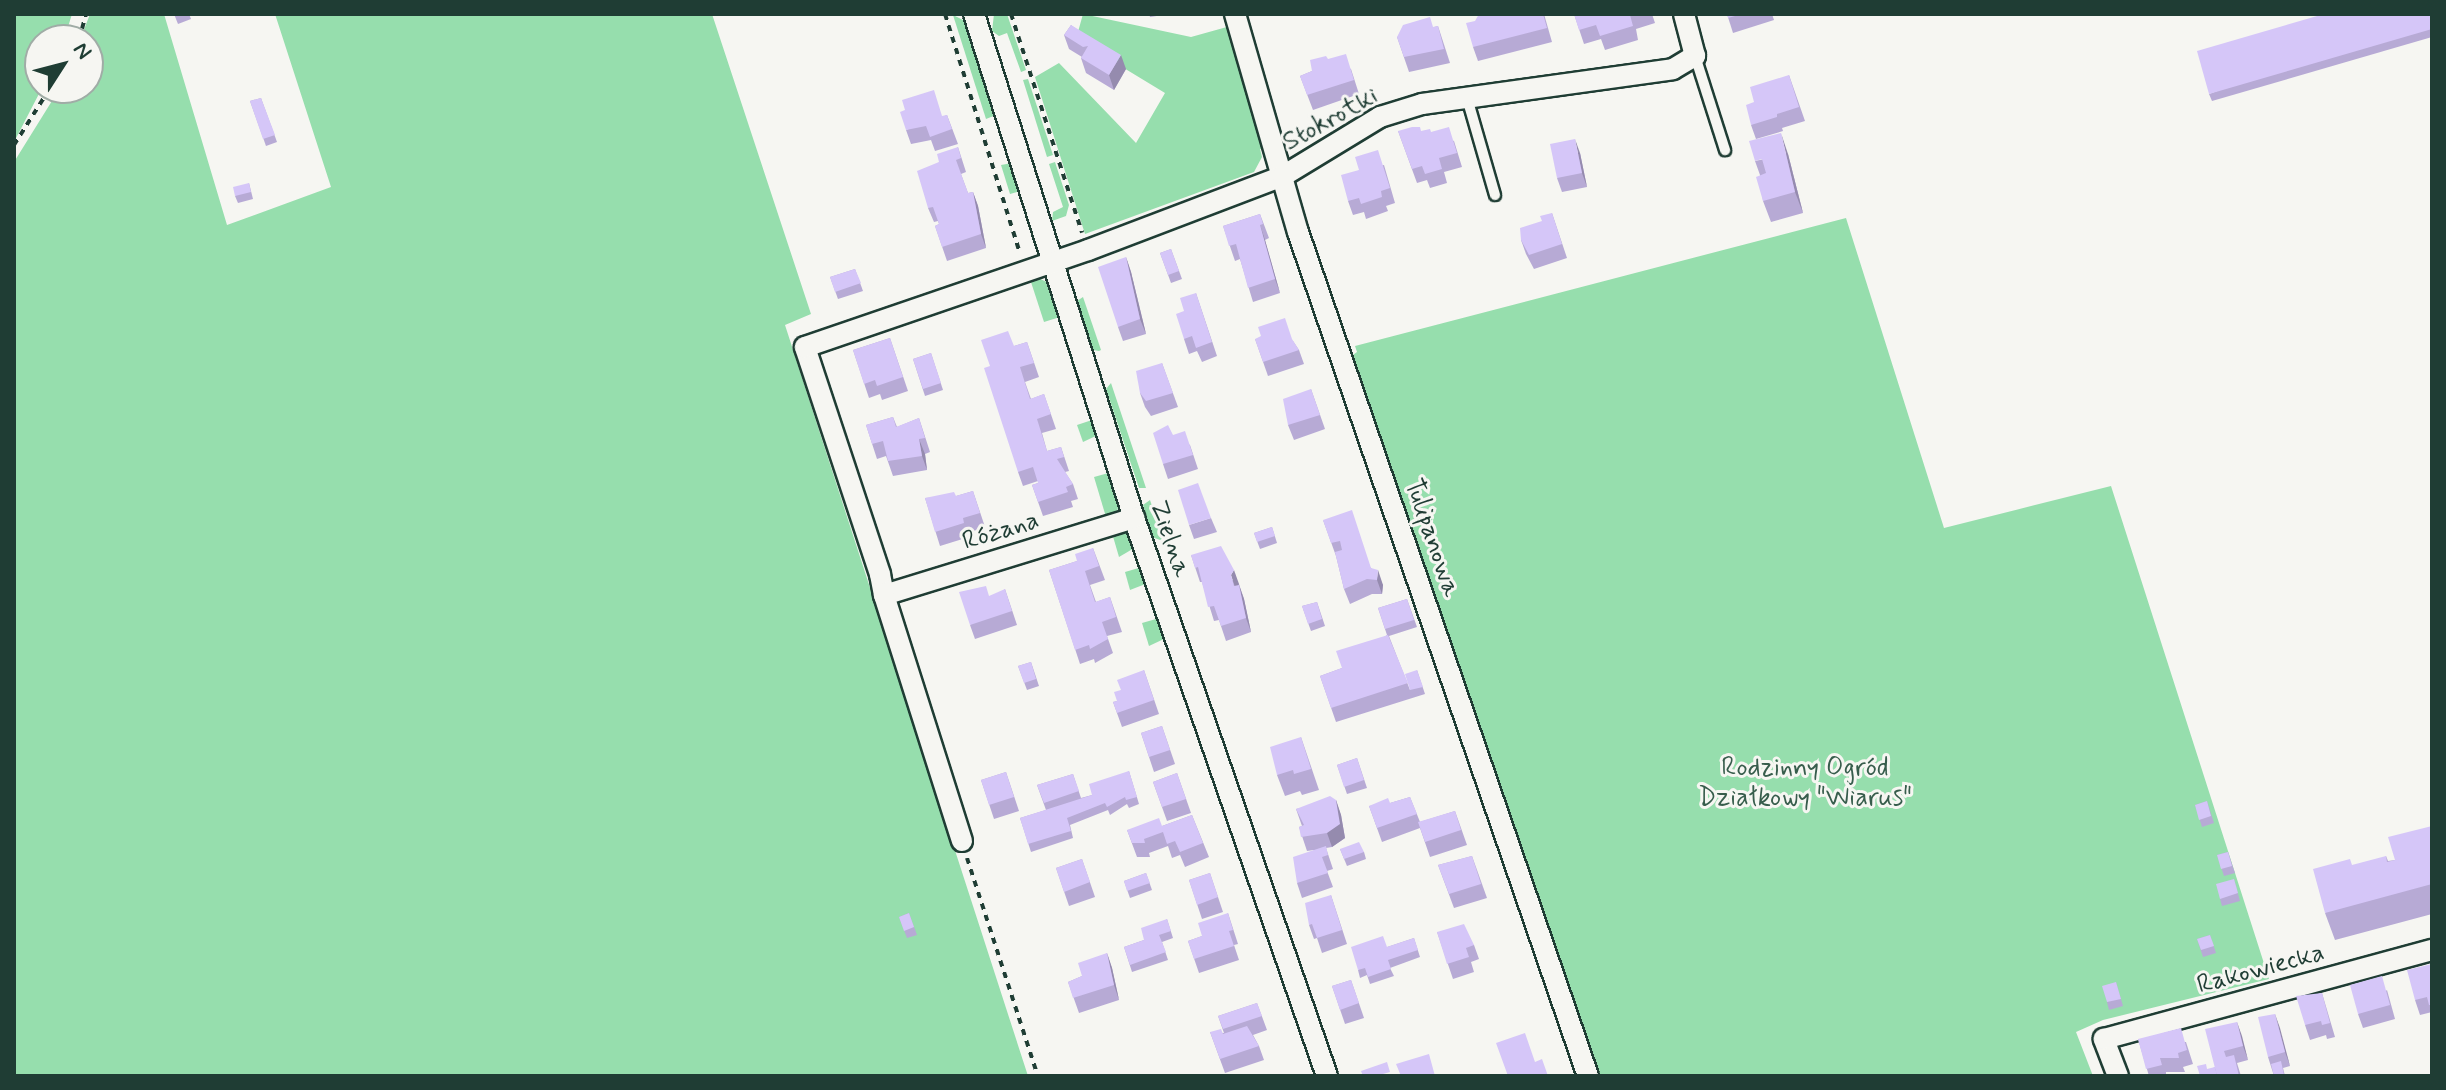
<!DOCTYPE html>
<meta charset="utf-8">
<style>
body{margin:0}
#map{position:relative;width:2446px;height:1090px;overflow:hidden;background:#f6f6f2;font-family:Mynerve,sans-serif}
div>[style]{position:absolute}
.green>*{inset:0;background:#96dead}
.path>*{height:4px;margin-top:-2px;transform-origin:0;background:repeating-linear-gradient(90deg,#1f3d34 0 6px,transparent 0 12px)}
.roads{filter:drop-shadow(2px 0 #1f3d34) drop-shadow(-2px 0 #1f3d34) drop-shadow(0 2px #1f3d34) drop-shadow(0 -2px #1f3d34)}
.service>*{height:10px;margin:-5px;padding:0 5px;transform-origin:5px;border-radius:5px;background:#f6f6f2}
.minor>*{height:20px;margin:-10px;padding:0 10px;transform-origin:10px;border-radius:10px;background:#f6f6f2}
.wall>*{inset:0;background:#b7aad5}
.shaded-wall>*{inset:0;background:#958bae}
.building>*{inset:0;background:#d5c6f8}
span{translate:-50% -50%;white-space:nowrap;text-align:center;line-height:1.15;-webkit-text-stroke:6px #f6f6f2;paint-order:stroke}
.street-label{font-size:26px;color:#1f3d34}
.park-label{font-size:26px;color:#375d4c}
.frame{position:absolute;inset:0;border:16px solid #1f3d34;pointer-events:none}
.north{position:absolute;left:24px;top:24px;width:80px;height:80px;box-sizing:border-box;background:#f6f6f2;border:2px solid #a0aca6;border-radius:50%;rotate:54deg;font-size:22px;font-weight:700;line-height:32px;text-align:center;color:#1f3d34}
.north::after{content:'';display:block;margin:auto;width:28px;height:36px;background:#1f3d34;clip-path:polygon(50% 0,100% 100%,50% 72%,0 100%)}
</style>
<div id="map">
<div class="green">
<div style="clip-path:polygon(14px 14px,72px 14px,64px 40px,40px 40px,42px 88px,14px 142px)"></div>
<div style="clip-path:polygon(90px 14px,164px 14px,227px 225px,331px 187px,275px 14px,712px 14px,811px 314px,785px 325px,1028px 1076px,14px 1076px,14px 162px,60px 88px,88px 88px,88px 40px,80px 40px)"></div>
<div style="clip-path:polygon(994px 14px,1007px 14px,1026px 70px,1021px 72px,1007px 33px,999px 36px,992px 31px)"></div>
<div style="clip-path:polygon(1083px 14px,1191px 37px,1234px 25px,1265px 148px,1260px 149px,1262px 157px,1254px 172px,1085px 234px,1035px 77px,1059px 63px,1136px 143px,1165px 93px,1076px 39px)"></div>
<div style="clip-path:polygon(953px 15px,967px 22px,996px 115px,986px 119px)"></div>
<div style="clip-path:polygon(1028px 79px,1053px 155px,1047px 157px,1023px 80px)"></div>
<div style="clip-path:polygon(1055px 162px,1069px 205px,1066px 216px,1052px 221px,1053px 212px,1063px 207px,1049px 164px)"></div>
<div style="clip-path:polygon(1012px 163px,1021px 191px,1010px 194px,1001px 165px)"></div>
<div style="clip-path:polygon(1846px 218px,1944px 528px,2111px 486px,2269px 979px,2103px 1020px,2076px 1032px,2093px 1076px,1597px 1076px,1350px 357px,1357px 352px,1355px 346px)"></div>
<div style="clip-path:polygon(1036px 277px,1049px 283px,1055px 291px,1060px 317px,1044px 322px,1030px 279px)"></div>
<div style="clip-path:polygon(1083px 297px,1101px 350px,1099px 351px,1093px 350px,1077px 301px)"></div>
<div style="clip-path:polygon(1111px 383px,1146px 488px,1139px 488px,1106px 389px)"></div>
<div style="clip-path:polygon(1092px 420px,1100px 434px,1083px 442px,1077px 425px)"></div>
<div style="clip-path:polygon(1112px 472px,1121px 498px,1117px 511px,1106px 517px,1094px 477px)"></div>
<div style="clip-path:polygon(1150px 500px,1163px 538px,1160px 540px,1152px 537px,1143px 505px)"></div>
<div style="clip-path:polygon(1118px 531px,1129px 534px,1136px 547px,1119px 557px,1112px 533px)"></div>
<div style="clip-path:polygon(1142px 567px,1148px 583px,1130px 590px,1125px 572px)"></div>
<div style="clip-path:polygon(1156px 619px,1166px 638px,1149px 646px,1142px 623px)"></div>
</div>
<div class="path">
<div style="left:945px;top:14px;width:251px;rotate:72.6deg"></div>
<div style="left:1011px;top:14px;width:230px;rotate:72deg"></div>
<div style="left:79px;top:40px;width:27px;rotate:-75deg"></div>
<div style="left:14px;top:145px;width:67px;rotate:-57.7deg"></div>
<div style="left:967px;top:858px;width:229px;rotate:72deg"></div>
</div>
<div class="roads">
<div class="service">
<div style="left:1695px;top:56px;width:99px;rotate:72.3deg"></div>
<div style="left:1467px;top:98px;width:101px;rotate:73.9deg"></div>
</div>
<div class="minor">
<div style="left:974px;top:14px;width:529px;rotate:72.39deg"></div>
<div style="left:1134px;top:518px;width:590px;rotate:70.92deg"></div>
<div style="left:1235px;top:14px;width:227px;rotate:73.9deg"></div>
<div style="left:1298px;top:232px;width:892px;rotate:71.04deg"></div>
<div style="left:884px;top:595px;width:262px;rotate:-17.1deg"></div>
<div style="left:962px;top:841px;width:258px;rotate:-107.6deg"></div>
<div style="left:884px;top:595px;width:21px;rotate:-101deg"></div>
<div style="left:880px;top:574px;width:239px;rotate:-108.3deg"></div>
<div style="left:805px;top:347px;width:299px;rotate:-18.9deg"></div>
<div style="left:1088px;top:250px;width:209px;rotate:-20.8deg"></div>
<div style="left:1283px;top:176px;width:114px;rotate:-31.3deg"></div>
<div style="left:1380px;top:117px;width:44px;rotate:-17.2deg"></div>
<div style="left:1422px;top:104px;width:253px;rotate:-7.9deg"></div>
<div style="left:1673px;top:69px;width:26px;rotate:-31deg"></div>
<div style="left:1695px;top:56px;width:43px;rotate:-104.7deg"></div>
<div style="left:2118px;top:1076px;width:40px;rotate:-111deg"></div>
<div style="left:2104px;top:1039px;width:340px;rotate:-15.2deg"></div>
</div>
</div>
<div class="wall">
<div style="clip-path:polygon(174px 14px,189px 14px,191px 19px,178px 24px)"></div>
<div style="clip-path:polygon(1149px 14px,1170px 14px,1150px 17px)"></div>
<div style="clip-path:polygon(1479px 14px,1544px 14px,1552px 42px,1478px 61px,1473px 47px)"></div>
<div style="clip-path:polygon(1574px 14px,1652px 14px,1655px 23px,1636px 29px,1638px 40px,1605px 50px,1601px 39px,1584px 44px)"></div>
<div style="clip-path:polygon(1727px 14px,1772px 14px,1774px 20px,1733px 33px)"></div>
<div style="clip-path:polygon(2432px 14px,2432px 37px,2212px 101px,2209px 94px)"></div>
<div style="clip-path:polygon(1071px 25px,1126px 69px,1114px 90px,1086px 73px,1081px 58px,1082px 57px,1069px 49px,1064px 35px)"></div>
<div style="clip-path:polygon(1438px 26px,1450px 63px,1409px 72px,1397px 37px)"></div>
<div style="clip-path:polygon(1328px 59px,1351px 69px,1359px 94px,1313px 110px,1300px 76px,1312px 71px)"></div>
<div style="clip-path:polygon(1789px 75px,1805px 121px,1782px 128px,1783px 131px,1756px 139px,1751px 125px)"></div>
<div style="clip-path:polygon(261px 98px,277px 142px,266px 146px,250px 101px)"></div>
<div style="clip-path:polygon(947px 115px,958px 144px,935px 151px,931px 140px,911px 144px,906px 130px)"></div>
<div style="clip-path:polygon(1398px 131px,1431px 132px,1454px 141px,1462px 167px,1444px 172px,1447px 183px,1430px 188px,1427px 180px,1417px 183px)"></div>
<div style="clip-path:polygon(958px 147px,966px 172px,961px 174px,968px 193px,973px 192px,978px 206px,986px 248px,947px 261px,935px 226px,939px 224px,938px 221px,934px 222px,928px 208px,939px 162px)"></div>
<div style="clip-path:polygon(1580px 153px,1587px 187px,1562px 192px,1557px 178px)"></div>
<div style="clip-path:polygon(1788px 154px,1803px 213px,1771px 222px,1763px 201px,1760px 175px,1755px 161px)"></div>
<div style="clip-path:polygon(1384px 165px,1395px 203px,1386px 206px,1388px 211px,1366px 219px,1364px 212px,1353px 215px,1348px 201px,1359px 170px)"></div>
<div style="clip-path:polygon(249px 183px,253px 199px,238px 203px,235px 196px)"></div>
<div style="clip-path:polygon(1552px 213px,1567px 258px,1534px 269px,1526px 254px,1521px 240px)"></div>
<div style="clip-path:polygon(1260px 214px,1269px 238px,1265px 240px,1280px 293px,1253px 302px,1240px 259px,1235px 261px,1223px 226px)"></div>
<div style="clip-path:polygon(1171px 249px,1182px 279px,1171px 283px,1160px 253px)"></div>
<div style="clip-path:polygon(1126px 257px,1131px 272px,1146px 334px,1123px 341px,1118px 327px)"></div>
<div style="clip-path:polygon(855px 269px,863px 291px,838px 299px,830px 277px)"></div>
<div style="clip-path:polygon(1196px 293px,1217px 356px,1202px 362px,1197px 351px,1189px 354px,1184px 339px,1184px 311px)"></div>
<div style="clip-path:polygon(890px 338px,908px 391px,882px 400px,880px 394px,869px 398px,853px 350px)"></div>
<div style="clip-path:polygon(1255px 339px,1293px 341px,1299px 350px,1304px 364px,1268px 376px)"></div>
<div style="clip-path:polygon(1027px 342px,1039px 377px,1025px 382px,1031px 399px,1044px 394px,1056px 429px,1042px 433px,1047px 451px,1061px 447px,1069px 471px,1065px 472px,1073px 484px,1078px 499px,1071px 501px,1073px 507px,1043px 516px,1032px 485px,1038px 483px,1038px 481px,1023px 486px,1018px 472px,1014px 346px)"></div>
<div style="clip-path:polygon(931px 353px,943px 390px,925px 396px,913px 359px)"></div>
<div style="clip-path:polygon(1162px 363px,1178px 407px,1151px 416px,1145px 407px,1140px 393px)"></div>
<div style="clip-path:polygon(1311px 389px,1325px 429px,1294px 440px,1288px 425px)"></div>
<div style="clip-path:polygon(893px 417px,897px 427px,919px 418px,930px 452px,925px 454px,927px 470px,893px 476px,886px 456px,877px 459px,866px 425px)"></div>
<div style="clip-path:polygon(1173px 435px,1190px 445px,1198px 469px,1168px 479px,1163px 464px)"></div>
<div style="clip-path:polygon(973px 491px,985px 527px,968px 533px,969px 537px,940px 546px,925px 498px,956px 496px)"></div>
<div style="clip-path:polygon(1211px 518px,1217px 532px,1194px 539px,1189px 525px)"></div>
<div style="clip-path:polygon(1323px 520px,1372px 569px,1383px 585px,1382px 594px,1372px 594px,1350px 604px,1344px 589px,1336px 556px)"></div>
<div style="clip-path:polygon(1272px 527px,1277px 543px,1260px 549px,1254px 533px)"></div>
<div style="clip-path:polygon(1093px 548px,1105px 580px,1090px 585px,1096px 602px,1110px 597px,1122px 632px,1107px 636px,1113px 653px,1095px 663px,1094px 659px,1080px 664px,1049px 570px,1077px 561px)"></div>
<div style="clip-path:polygon(1191px 555px,1239px 584px,1244px 599px,1251px 632px,1226px 641px,1219px 620px,1214px 621px,1202px 582px,1200px 582px)"></div>
<div style="clip-path:polygon(1005px 589px,1017px 625px,975px 639px,970px 625px)"></div>
<div style="clip-path:polygon(1407px 599px,1417px 627px,1389px 636px,1410px 690px,1417px 670px,1425px 694px,1336px 722px,1320px 676px,1342px 668px,1387px 635px,1378px 608px)"></div>
<div style="clip-path:polygon(1317px 602px,1325px 626px,1311px 631px,1302px 606px)"></div>
<div style="clip-path:polygon(1031px 662px,1039px 686px,1027px 690px,1018px 666px)"></div>
<div style="clip-path:polygon(1144px 670px,1159px 714px,1122px 727px,1113px 702px,1117px 701px,1121px 690px)"></div>
<div style="clip-path:polygon(1162px 726px,1175px 764px,1154px 772px,1141px 733px)"></div>
<div style="clip-path:polygon(1301px 737px,1319px 790px,1302px 795px,1300px 791px,1285px 796px,1277px 775px)"></div>
<div style="clip-path:polygon(1357px 758px,1367px 788px,1347px 794px,1337px 765px)"></div>
<div style="clip-path:polygon(1129px 771px,1139px 804px,1129px 808px,1127px 804px,1110px 815px,1108px 810px,1070px 825px,1073px 838px,1031px 852px,1020px 818px,1046px 810px,1037px 785px,1073px 774px,1081px 798px,1092px 795px)"></div>
<div style="clip-path:polygon(1006px 772px,1019px 811px,994px 819px,981px 780px)"></div>
<div style="clip-path:polygon(1177px 773px,1191px 813px,1167px 821px,1153px 782px)"></div>
<div style="clip-path:polygon(1410px 797px,1420px 822px,1455px 811px,1467px 845px,1430px 857px,1420px 828px,1382px 842px,1369px 806px,1390px 803px)"></div>
<div style="clip-path:polygon(1336px 800px,1341px 815px,1345px 838px,1332px 847px,1326px 848px,1333px 869px,1327px 871px,1333px 887px,1302px 898px,1297px 883px,1314px 850px,1307px 851px,1299px 827px,1302px 826px,1296px 809px)"></div>
<div style="clip-path:polygon(2207px 801px,2214px 823px,2202px 827px,2195px 805px)"></div>
<div style="clip-path:polygon(1192px 815px,1209px 857px,1185px 867px,1180px 855px,1172px 858px,1168px 846px,1149px 853px,1150px 857px,1137px 857px,1127px 830px,1162px 826px)"></div>
<div style="clip-path:polygon(2432px 826px,2432px 914px,2335px 940px,2325px 913px,2386px 856px,2388px 861px,2395px 860px)"></div>
<div style="clip-path:polygon(1340px 849px,1364px 852px,1366px 859px,1347px 866px)"></div>
<div style="clip-path:polygon(2228px 852px,2235px 873px,2224px 876px,2217px 855px)"></div>
<div style="clip-path:polygon(1472px 856px,1487px 898px,1454px 908px,1438px 865px)"></div>
<div style="clip-path:polygon(1082px 859px,1095px 897px,1069px 906px,1056px 868px)"></div>
<div style="clip-path:polygon(1146px 873px,1152px 890px,1130px 898px,1124px 881px)"></div>
<div style="clip-path:polygon(1210px 873px,1223px 912px,1202px 919px,1189px 880px)"></div>
<div style="clip-path:polygon(2234px 879px,2240px 901px,2222px 906px,2220px 899px)"></div>
<div style="clip-path:polygon(1331px 895px,1347px 944px,1322px 953px,1317px 938px,1314px 939px,1309px 925px)"></div>
<div style="clip-path:polygon(909px 913px,917px 935px,907px 938px,899px 917px)"></div>
<div style="clip-path:polygon(1228px 913px,1238px 944px,1234px 945px,1239px 960px,1199px 973px,1188px 941px,1202px 936px)"></div>
<div style="clip-path:polygon(1167px 919px,1173px 938px,1162px 942px,1168px 960px,1132px 972px,1124px 947px,1144px 940px)"></div>
<div style="clip-path:polygon(1437px 932px,1474px 945px,1479px 959px,1471px 962px,1474px 972px,1453px 979px)"></div>
<div style="clip-path:polygon(2210px 935px,2216px 953px,2203px 957px,2197px 939px)"></div>
<div style="clip-path:polygon(1414px 938px,1420px 957px,1390px 968px,1394px 976px,1370px 984px,1367px 975px,1360px 978px,1358px 970px,1387px 947px)"></div>
<div style="clip-path:polygon(1107px 953px,1112px 968px,1119px 1000px,1079px 1013px,1068px 982px,1082px 976px)"></div>
<div style="clip-path:polygon(2432px 964px,2432px 1013px,2432px 1012px,2420px 1015px,2415px 1000px)"></div>
<div style="clip-path:polygon(1351px 980px,1364px 1018px,1345px 1024px,1332px 986px)"></div>
<div style="clip-path:polygon(2116px 982px,2123px 1006px,2109px 1010px,2107px 1002px)"></div>
<div style="clip-path:polygon(2387px 990px,2395px 1019px,2363px 1028px,2358px 1014px)"></div>
<div style="clip-path:polygon(2322px 993px,2335px 1037px,2327px 1039px,2326px 1035px,2310px 1040px,2305px 1025px)"></div>
<div style="clip-path:polygon(1257px 1003px,1267px 1030px,1253px 1035px,1259px 1046px,1264px 1060px,1225px 1073px,1210px 1032px,1224px 1033px,1218px 1016px)"></div>
<div style="clip-path:polygon(2275px 1014px,2290px 1066px,2283px 1068px,2285px 1076px,2274px 1076px,2268px 1057px)"></div>
<div style="clip-path:polygon(2237px 1022px,2248px 1060px,2237px 1063px,2241px 1076px,2200px 1076px,2215px 1067px)"></div>
<div style="clip-path:polygon(2138px 1039px,2186px 1042px,2193px 1064px,2183px 1067px,2185px 1072px,2166px 1072px,2166px 1076px,2149px 1076px)"></div>
</div>
<div class="shaded-wall">
<div style="clip-path:polygon(1121px 55px,1126px 69px,1114px 90px,1109px 75px)"></div>
<div style="clip-path:polygon(1781px 133px,1788px 154px,1803px 213px,1795px 192px)"></div>
<div style="clip-path:polygon(1575px 139px,1580px 153px,1587px 187px,1582px 173px)"></div>
<div style="clip-path:polygon(973px 192px,978px 206px,986px 248px,981px 234px)"></div>
<div style="clip-path:polygon(1260px 225px,1265px 240px,1280px 293px,1275px 279px)"></div>
<div style="clip-path:polygon(1126px 257px,1131px 272px,1146px 334px,1140px 319px)"></div>
<div style="clip-path:polygon(919px 439px,925px 454px,927px 470px,922px 456px)"></div>
<div style="clip-path:polygon(1234px 570px,1239px 584px,1236px 590px,1231px 575px)"></div>
<div style="clip-path:polygon(1378px 570px,1383px 585px,1382px 594px,1377px 580px)"></div>
<div style="clip-path:polygon(1239px 585px,1244px 599px,1251px 632px,1246px 618px)"></div>
<div style="clip-path:polygon(1336px 800px,1341px 815px,1345px 838px,1332px 847px,1327px 833px)"></div>
<div style="clip-path:polygon(1107px 953px,1112px 968px,1119px 1000px,1114px 985px)"></div>
<div style="clip-path:polygon(2275px 1014px,2280px 1028px,2290px 1066px,2285px 1052px)"></div>
<div style="clip-path:polygon(2237px 1022px,2242px 1036px,2248px 1060px,2243px 1046px)"></div>
</div>
<div class="building">
<div style="clip-path:polygon(1479px 14px,1543px 14px,1547px 28px,1473px 47px,1466px 23px,1475px 21px)"></div>
<div style="clip-path:polygon(1574px 14px,1632px 14px,1630px 15px,1633px 26px,1600px 36px,1596px 25px,1579px 30px)"></div>
<div style="clip-path:polygon(1727px 14px,1742px 14px,1728px 18px)"></div>
<div style="clip-path:polygon(2324px 14px,2432px 14px,2432px 29px,2209px 94px,2197px 51px)"></div>
<div style="clip-path:polygon(1430px 17px,1433px 27px,1438px 26px,1444px 49px,1404px 57px,1397px 37px,1403px 25px)"></div>
<div style="clip-path:polygon(1071px 25px,1121px 55px,1109px 75px,1081px 58px,1088px 46px,1083px 47px,1064px 35px)"></div>
<div style="clip-path:polygon(1346px 54px,1354px 80px,1307px 95px,1300px 76px,1312px 71px,1310px 60px,1326px 56px,1328px 59px)"></div>
<div style="clip-path:polygon(1789px 75px,1799px 107px,1777px 114px,1777px 117px,1751px 125px,1746px 105px,1754px 102px,1750px 87px)"></div>
<div style="clip-path:polygon(934px 90px,942px 116px,947px 115px,952px 129px,930px 137px,926px 126px,906px 130px,900px 112px,905px 110px,902px 100px)"></div>
<div style="clip-path:polygon(261px 98px,275px 135px,263px 139px,250px 101px)"></div>
<div style="clip-path:polygon(1412px 127px,1420px 127px,1421px 131px,1430px 129px,1431px 132px,1449px 127px,1457px 153px,1439px 158px,1442px 169px,1425px 174px,1422px 166px,1412px 169px,1398px 131px)"></div>
<div style="clip-path:polygon(1781px 133px,1795px 192px,1763px 201px,1756px 177px,1766px 173px,1762px 159px,1755px 161px,1749px 141px)"></div>
<div style="clip-path:polygon(1575px 139px,1582px 173px,1557px 178px,1550px 144px)"></div>
<div style="clip-path:polygon(958px 147px,961px 158px,956px 160px,968px 193px,973px 192px,981px 234px,942px 247px,935px 226px,939px 224px,933px 207px,928px 208px,917px 171px,939px 162px,937px 154px)"></div>
<div style="clip-path:polygon(1378px 150px,1390px 188px,1381px 191px,1382px 197px,1361px 204px,1359px 198px,1348px 201px,1341px 175px,1359px 170px,1355px 157px)"></div>
<div style="clip-path:polygon(249px 183px,251px 192px,235px 196px,233px 187px)"></div>
<div style="clip-path:polygon(1552px 213px,1562px 244px,1529px 255px,1521px 240px,1520px 228px,1542px 221px,1540px 216px)"></div>
<div style="clip-path:polygon(1260px 214px,1263px 224px,1260px 225px,1275px 279px,1248px 288px,1236px 244px,1229px 246px,1223px 226px)"></div>
<div style="clip-path:polygon(1171px 249px,1179px 271px,1168px 275px,1160px 253px)"></div>
<div style="clip-path:polygon(1126px 257px,1140px 319px,1118px 327px,1098px 267px)"></div>
<div style="clip-path:polygon(855px 269px,861px 283px,835px 292px,830px 277px)"></div>
<div style="clip-path:polygon(1196px 293px,1212px 342px,1196px 348px,1192px 336px,1184px 339px,1176px 314px,1184px 311px,1180px 298px)"></div>
<div style="clip-path:polygon(1285px 318px,1292px 339px,1299px 350px,1263px 362px,1255px 339px,1261px 336px,1258px 327px)"></div>
<div style="clip-path:polygon(1008px 331px,1014px 346px,1027px 342px,1034px 363px,1020px 367px,1030px 399px,1044px 394px,1051px 414px,1037px 419px,1047px 451px,1061px 447px,1064px 457px,1057px 459px,1073px 484px,1066px 487px,1068px 492px,1038px 502px,1032px 485px,1038px 483px,1033px 467px,1018px 472px,984px 368px,990px 366px,981px 340px)"></div>
<div style="clip-path:polygon(890px 338px,903px 377px,877px 386px,875px 380px,864px 384px,853px 350px)"></div>
<div style="clip-path:polygon(931px 353px,941px 383px,923px 389px,913px 359px)"></div>
<div style="clip-path:polygon(1162px 363px,1173px 393px,1146px 401px,1140px 393px,1136px 371px)"></div>
<div style="clip-path:polygon(1311px 389px,1320px 415px,1288px 425px,1283px 399px)"></div>
<div style="clip-path:polygon(893px 417px,896px 427px,919px 418px,925px 438px,919px 439px,922px 456px,888px 461px,883px 441px,872px 444px,866px 425px)"></div>
<div style="clip-path:polygon(1168px 425px,1173px 435px,1185px 431px,1193px 455px,1163px 464px,1153px 433px)"></div>
<div style="clip-path:polygon(1198px 483px,1211px 518px,1189px 525px,1178px 490px)"></div>
<div style="clip-path:polygon(973px 491px,980px 513px,963px 518px,964px 523px,935px 532px,925px 498px,954px 492px,956px 496px)"></div>
<div style="clip-path:polygon(1352px 510px,1371px 568px,1378px 570px,1377px 580px,1367px 579px,1344px 589px,1335px 552px,1342px 550px,1340px 541px,1331px 543px,1323px 520px)"></div>
<div style="clip-path:polygon(1272px 527px,1275px 536px,1257px 542px,1254px 533px)"></div>
<div style="clip-path:polygon(1221px 546px,1234px 570px,1231px 575px,1234px 586px,1239px 585px,1246px 618px,1221px 626px,1214px 606px,1208px 607px,1198px 567px,1195px 568px,1191px 555px)"></div>
<div style="clip-path:polygon(1093px 548px,1099px 566px,1085px 571px,1095px 602px,1110px 597px,1116px 617px,1102px 622px,1108px 639px,1090px 649px,1089px 645px,1075px 650px,1049px 570px,1077px 561px,1075px 554px)"></div>
<div style="clip-path:polygon(986px 586px,989px 596px,1005px 589px,1012px 611px,970px 625px,959px 592px)"></div>
<div style="clip-path:polygon(1407px 599px,1414px 620px,1385px 629px,1378px 608px)"></div>
<div style="clip-path:polygon(1317px 602px,1322px 619px,1308px 624px,1302px 606px)"></div>
<div style="clip-path:polygon(1388px 635px,1408px 683px,1331px 708px,1320px 676px,1342px 668px,1336px 651px)"></div>
<div style="clip-path:polygon(1031px 662px,1036px 679px,1024px 683px,1018px 666px)"></div>
<div style="clip-path:polygon(1144px 670px,1154px 700px,1117px 713px,1113px 702px,1117px 701px,1114px 692px,1121px 690px,1117px 680px)"></div>
<div style="clip-path:polygon(1417px 670px,1423px 687px,1410px 690px,1405px 674px)"></div>
<div style="clip-path:polygon(1162px 726px,1170px 750px,1149px 757px,1141px 733px)"></div>
<div style="clip-path:polygon(1301px 737px,1311px 769px,1294px 774px,1293px 770px,1277px 775px,1270px 747px)"></div>
<div style="clip-path:polygon(1357px 758px,1364px 780px,1344px 787px,1337px 765px)"></div>
<div style="clip-path:polygon(1129px 771px,1137px 797px,1126px 800px,1125px 797px,1107px 807px,1105px 803px,1067px 818px,1071px 831px,1028px 844px,1020px 818px,1092px 795px,1089px 784px)"></div>
<div style="clip-path:polygon(1006px 772px,1014px 797px,989px 805px,981px 780px)"></div>
<div style="clip-path:polygon(1177px 773px,1186px 799px,1162px 807px,1153px 782px)"></div>
<div style="clip-path:polygon(1073px 774px,1079px 791px,1044px 803px,1037px 785px)"></div>
<div style="clip-path:polygon(1330px 796px,1336px 800px,1340px 824px,1327px 833px,1301px 837px,1299px 827px,1304px 825px,1296px 809px)"></div>
<div style="clip-path:polygon(1410px 797px,1417px 814px,1377px 828px,1369px 806px,1388px 798px,1390px 803px)"></div>
<div style="clip-path:polygon(2207px 801px,2211px 816px,2199px 820px,2195px 805px)"></div>
<div style="clip-path:polygon(1455px 811px,1461px 830px,1425px 842px,1418px 822px)"></div>
<div style="clip-path:polygon(1192px 815px,1203px 843px,1180px 852px,1175px 841px,1167px 844px,1163px 832px,1144px 839px,1145px 843px,1132px 843px,1127px 830px,1159px 818px,1162px 826px)"></div>
<div style="clip-path:polygon(2432px 826px,2432px 884px,2325px 913px,2313px 869px,2350px 859px,2352px 865px,2386px 856px,2387px 862px,2395px 860px,2388px 837px)"></div>
<div style="clip-path:polygon(1359px 842px,1364px 852px,1344px 859px,1340px 849px)"></div>
<div style="clip-path:polygon(1326px 846px,1328px 855px,1322px 857px,1328px 873px,1297px 883px,1293px 857px)"></div>
<div style="clip-path:polygon(2228px 852px,2232px 866px,2221px 869px,2217px 855px)"></div>
<div style="clip-path:polygon(1472px 856px,1481px 884px,1449px 894px,1438px 865px)"></div>
<div style="clip-path:polygon(1082px 859px,1090px 882px,1064px 892px,1056px 868px)"></div>
<div style="clip-path:polygon(1146px 873px,1150px 883px,1127px 891px,1124px 881px)"></div>
<div style="clip-path:polygon(1210px 873px,1218px 897px,1197px 905px,1189px 880px)"></div>
<div style="clip-path:polygon(2234px 879px,2238px 893px,2220px 899px,2216px 884px)"></div>
<div style="clip-path:polygon(1331px 895px,1342px 930px,1317px 938px,1312px 924px,1309px 925px,1305px 903px)"></div>
<div style="clip-path:polygon(909px 913px,914px 927px,904px 931px,899px 917px)"></div>
<div style="clip-path:polygon(1228px 913px,1233px 930px,1229px 931px,1234px 946px,1194px 959px,1188px 941px,1202px 936px,1198px 923px)"></div>
<div style="clip-path:polygon(1167px 919px,1171px 931px,1159px 935px,1166px 952px,1130px 965px,1124px 947px,1144px 940px,1141px 928px)"></div>
<div style="clip-path:polygon(1464px 924px,1474px 945px,1466px 948px,1469px 957px,1447px 964px,1437px 932px)"></div>
<div style="clip-path:polygon(2210px 935px,2214px 946px,2201px 950px,2197px 939px)"></div>
<div style="clip-path:polygon(1383px 936px,1387px 947px,1414px 938px,1418px 950px,1388px 960px,1391px 969px,1368px 977px,1365px 968px,1358px 970px,1351px 947px)"></div>
<div style="clip-path:polygon(1107px 953px,1114px 985px,1073px 998px,1068px 982px,1082px 976px,1078px 963px)"></div>
<div style="clip-path:polygon(2432px 964px,2432px 1005px,2429px 1005px,2427px 997px,2415px 1000px,2407px 970px)"></div>
<div style="clip-path:polygon(2382px 976px,2390px 1005px,2358px 1014px,2350px 985px)"></div>
<div style="clip-path:polygon(1351px 980px,1359px 1003px,1340px 1010px,1332px 986px)"></div>
<div style="clip-path:polygon(2116px 982px,2121px 999px,2107px 1002px,2102px 986px)"></div>
<div style="clip-path:polygon(2322px 993px,2330px 1023px,2322px 1025px,2321px 1021px,2305px 1025px,2296px 996px)"></div>
<div style="clip-path:polygon(1257px 1003px,1262px 1016px,1223px 1029px,1218px 1016px)"></div>
<div style="clip-path:polygon(2275px 1014px,2285px 1052px,2268px 1057px,2258px 1017px)"></div>
<div style="clip-path:polygon(2237px 1022px,2243px 1046px,2224px 1051px,2226px 1057px,2234px 1055px,2239px 1076px,2217px 1076px,2205px 1029px)"></div>
<div style="clip-path:polygon(1247px 1026px,1259px 1046px,1220px 1059px,1210px 1032px,1221px 1029px,1223px 1034px)"></div>
<div style="clip-path:polygon(2181px 1028px,2187px 1050px,2178px 1053px,2179px 1058px,2160px 1058px,2162px 1065px,2146px 1069px,2138px 1039px)"></div>
<div style="clip-path:polygon(1525px 1033px,1535px 1062px,1542px 1059px,1548px 1076px,1508px 1076px,1496px 1043px)"></div>
<div style="clip-path:polygon(1429px 1054px,1435px 1076px,1401px 1076px,1396px 1064px)"></div>
<div style="clip-path:polygon(2281px 1061px,2284px 1075px,2274px 1076px,2271px 1064px)"></div>
<div style="clip-path:polygon(1387px 1062px,1390px 1072px,1383px 1074px,1383px 1076px,1363px 1076px,1361px 1071px)"></div>
<div style="clip-path:polygon(2206px 1064px,2207px 1069px,2215px 1067px,2217px 1076px,2200px 1076px,2197px 1066px)"></div>
</div>
<div class="street-label">
<span style="left:1331px;top:120px;rotate:-29deg">Stokrotki</span>
<span style="left:1001px;top:532px;rotate:-17deg">Różana</span>
<span style="left:1431px;top:538px;rotate:71deg">Tulipanowa</span>
<span style="left:1169px;top:539px;rotate:71deg">Zielna</span>
<span style="left:2261px;top:970px;rotate:-15deg">Rakowiecka</span>
</div>
<div class="park-label">
<span style="left:1805px;top:784px">Rodzinny Ogród<br>Działkowy "Wiarus"</span>
</div>
<div class="frame"></div>
<div class="north">N</div>
</div>
